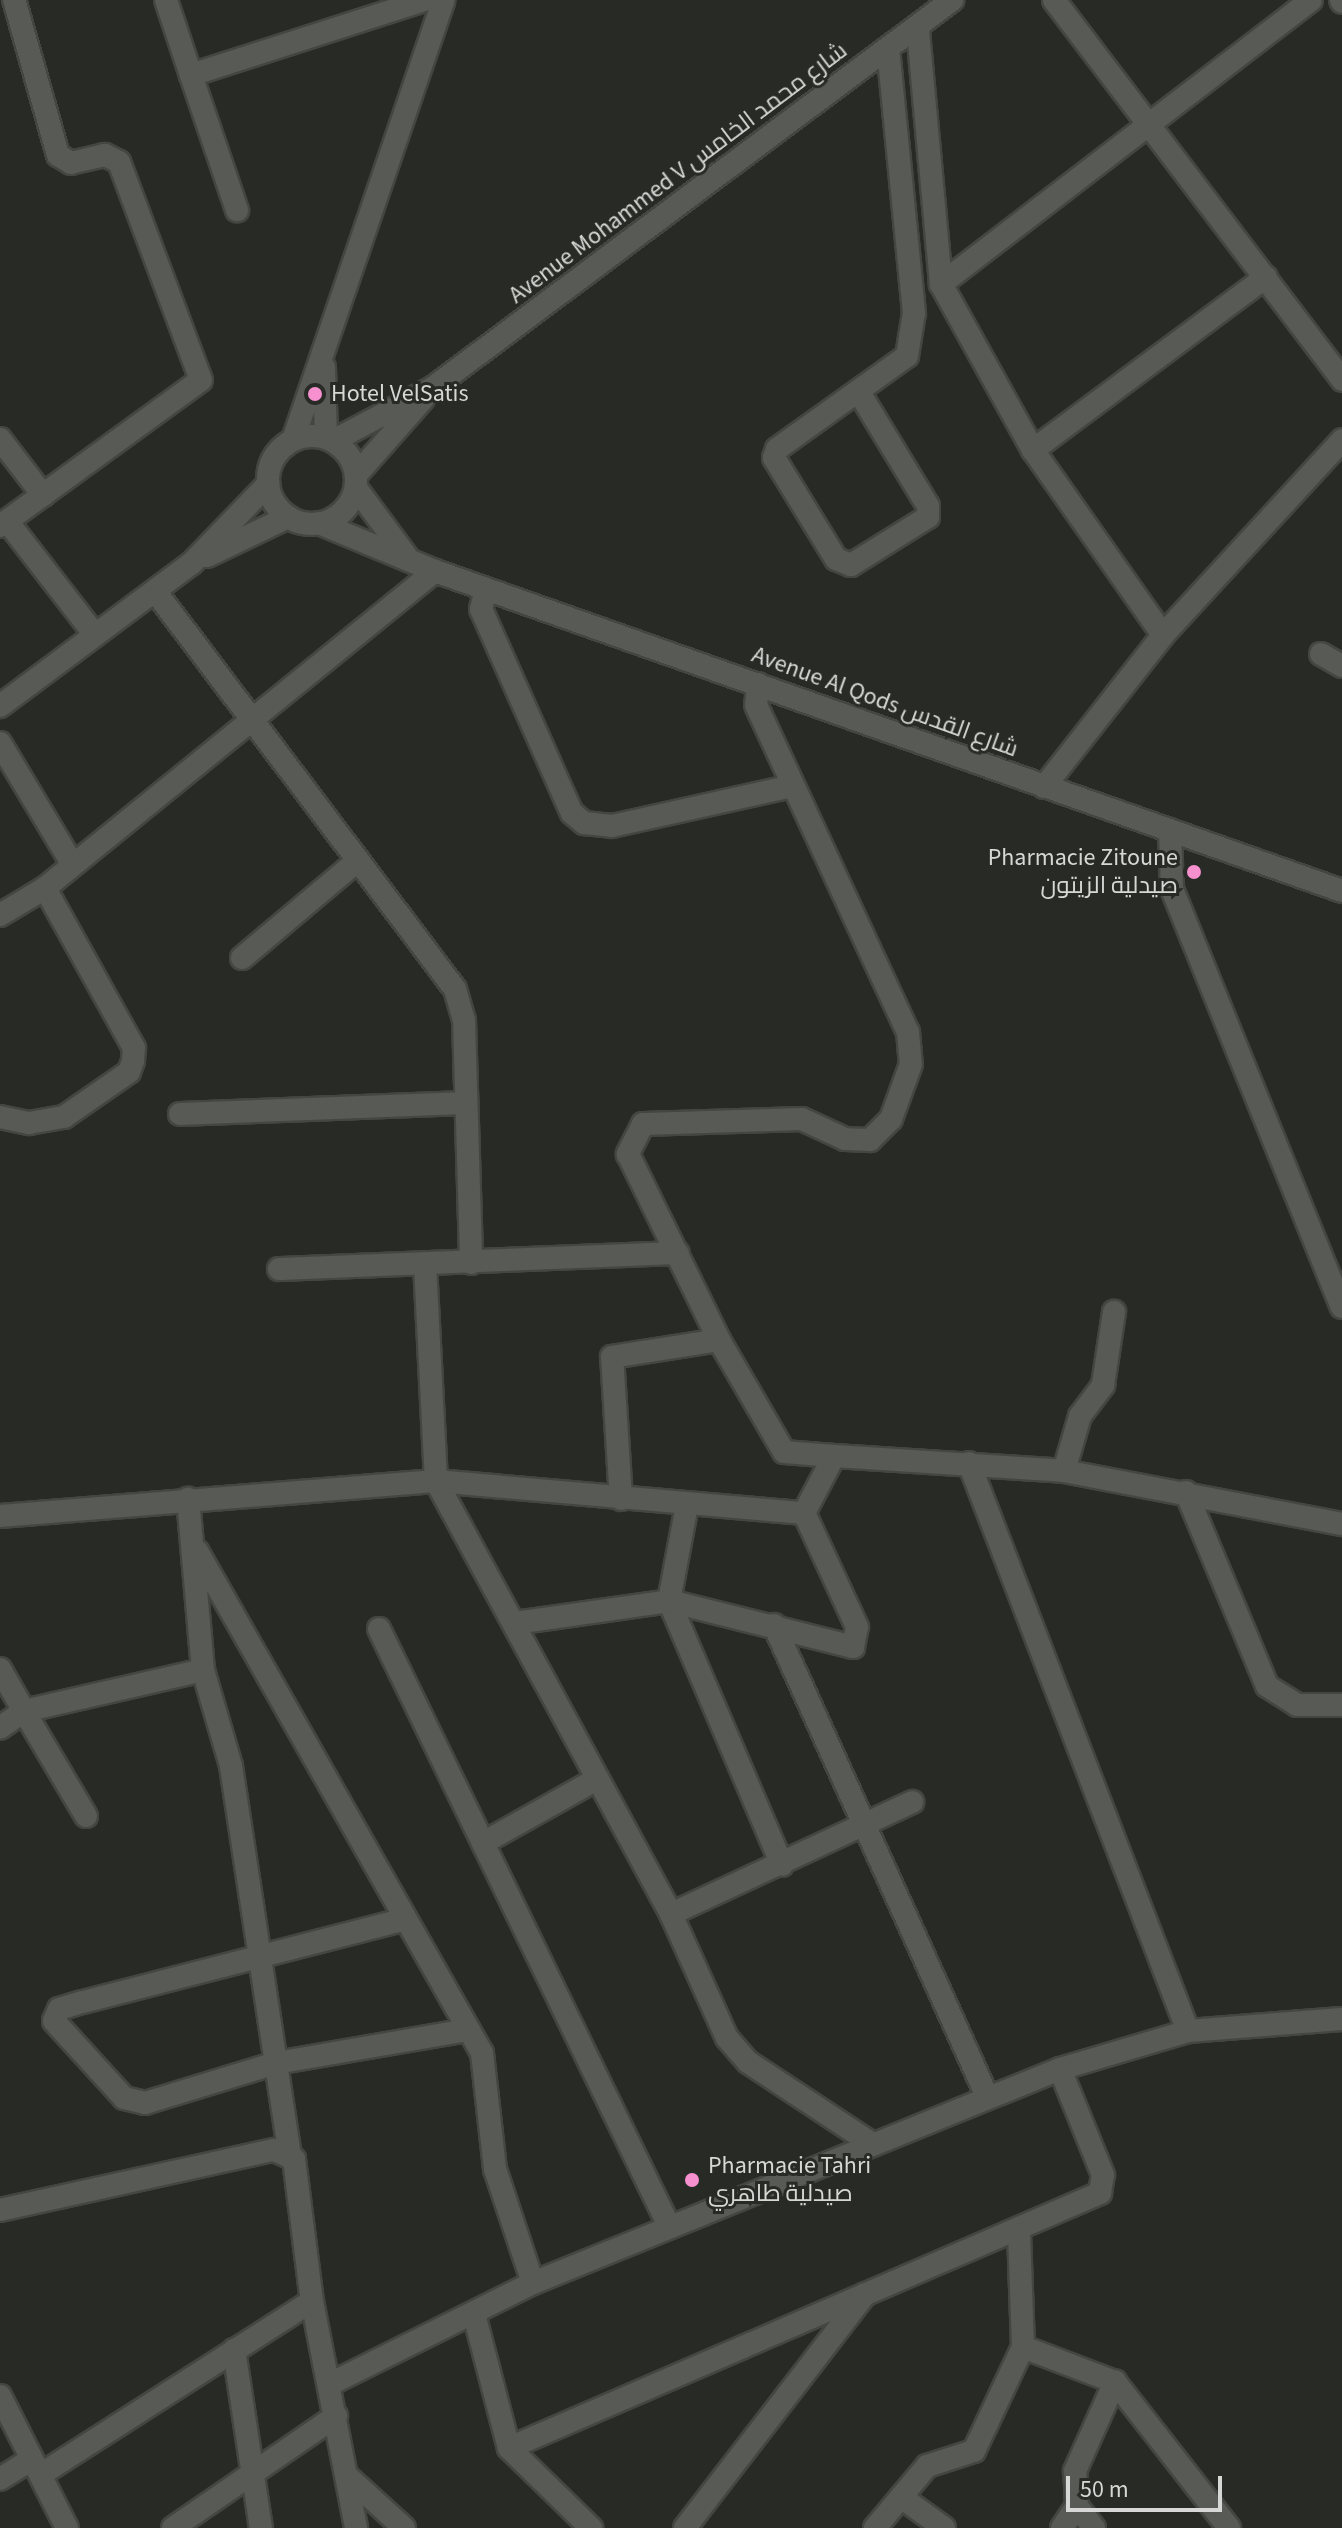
<!DOCTYPE html>
<meta charset="utf-8">
<style>
body{margin:0}
#map{position:relative;width:1342px;height:2528px;overflow:hidden;background:#282a26;font-family:"Source Sans 3",Cairo,sans-serif}
div>[style]{position:absolute}
.roads{filter:drop-shadow(2px 0 #444642) drop-shadow(-2px 0 #444642) drop-shadow(0 2px #444642) drop-shadow(0 -2px #444642)}
.minor>*{height:22px;margin:-11px;padding:0 11px;transform-origin:11px;border-radius:11px;background:#575a55}
.tertiary>*{height:22px;margin:-11px;padding:0 11px;transform-origin:11px;border-radius:11px;background:#575a55}
.secondary>*{height:22px;margin:-11px;padding:0 11px;transform-origin:11px;border-radius:11px;background:#575a55}
.secondary>.ring{margin:-11px;padding:0;box-sizing:content-box;background:none;border:22px solid #575a55;border-radius:50%}
.dots>*{width:22px;height:22px;translate:-50% -50%;box-sizing:border-box;border:4px solid #282a26;border-radius:50%}
span{translate:-50% -50%;white-space:nowrap;text-align:center;line-height:1.15;-webkit-text-stroke:6px #282a26;paint-order:stroke}
.street-label{font-size:24px;color:#d7d8d5}
.poi-label{font-size:24px;color:#d7d8d5}
.left{translate:0 -50%;text-align:left}
.right{translate:-100% -50%;text-align:right}
.scale{position:absolute;left:1066px;top:2476px;width:156px;height:36px;box-sizing:border-box;border:4px solid #d7d8d5;border-top:0;padding-left:10px;font-size:24px;line-height:28px;white-space:nowrap;color:#d7d8d5;-webkit-text-stroke:6px #282a26;paint-order:stroke}
</style>
<div id="map">
<div class="roads">
<div class="minor">
<div style="left:166px;top:0;width:79px;rotate:71.6deg"></div>
<div style="left:191px;top:75px;width:245px;rotate:-17.8deg"></div>
<div style="left:1054px;top:0;width:477px;rotate:52.8deg"></div>
<div style="left:1341px;top:0;width:2px;rotate:63deg"></div>
<div style="left:918px;top:31px;width:254px;rotate:84.8deg"></div>
<div style="left:941px;top:284px;width:190px;rotate:61deg"></div>
<div style="left:1033px;top:450px;width:226px;rotate:54.9deg"></div>
<div style="left:191px;top:75px;width:143px;rotate:71.2deg"></div>
<div style="left:941px;top:284px;width:466px;rotate:-37.5deg"></div>
<div style="left:324px;top:367px;width:71px;rotate:88.4deg"></div>
<div style="left:860px;top:394px;width:131px;rotate:58.7deg"></div>
<div style="left:928px;top:506px;width:11px;rotate:90deg"></div>
<div style="left:928px;top:517px;width:91px;rotate:148.1deg"></div>
<div style="left:851px;top:565px;width:16px;rotate:-158deg"></div>
<div style="left:836px;top:559px;width:119px;rotate:-121.5deg"></div>
<div style="left:774px;top:458px;width:9px;rotate:-72deg"></div>
<div style="left:777px;top:449px;width:160px;rotate:-35.6deg"></div>
<div style="left:907px;top:356px;width:44px;rotate:-80.8deg"></div>
<div style="left:914px;top:313px;width:264px;rotate:-95.6deg"></div>
<div style="left:0;top:439px;width:71px;rotate:52.5deg"></div>
<div style="left:293px;top:440px;width:465px;rotate:-71.1deg"></div>
<div style="left:1033px;top:450px;width:290px;rotate:-36.6deg"></div>
<div style="left:7px;top:521px;width:144px;rotate:52.3deg"></div>
<div style="left:0;top:526px;width:248px;rotate:-36deg"></div>
<div style="left:201px;top:380px;width:233px;rotate:-110.6deg"></div>
<div style="left:119px;top:162px;width:16px;rotate:-153deg"></div>
<div style="left:105px;top:155px;width:35px;rotate:167deg"></div>
<div style="left:71px;top:163px;width:15px;rotate:-148deg"></div>
<div style="left:58px;top:155px;width:161px;rotate:-105.8deg"></div>
<div style="left:486px;top:589px;width:21px;rotate:104deg"></div>
<div style="left:481px;top:609px;width:223px;rotate:66deg"></div>
<div style="left:572px;top:813px;width:16px;rotate:40deg"></div>
<div style="left:584px;top:823px;width:28px;rotate:6deg"></div>
<div style="left:612px;top:826px;width:184px;rotate:-12.5deg"></div>
<div style="left:155px;top:591px;width:498px;rotate:53deg"></div>
<div style="left:455px;top:989px;width:32px;rotate:74deg"></div>
<div style="left:464px;top:1020px;width:243px;rotate:88.3deg"></div>
<div style="left:1321px;top:654px;width:24px;rotate:30deg"></div>
<div style="left:758px;top:684px;width:21px;rotate:95deg"></div>
<div style="left:756px;top:705px;width:361px;rotate:65.1deg"></div>
<div style="left:908px;top:1032px;width:32px;rotate:85deg"></div>
<div style="left:911px;top:1064px;width:59px;rotate:110deg"></div>
<div style="left:891px;top:1119px;width:30px;rotate:135deg"></div>
<div style="left:870px;top:1140px;width:25px;rotate:-178deg"></div>
<div style="left:845px;top:1139px;width:47px;rotate:-155.1deg"></div>
<div style="left:802px;top:1119px;width:159px;rotate:178.2deg"></div>
<div style="left:643px;top:1124px;width:34px;rotate:117deg"></div>
<div style="left:628px;top:1154px;width:207px;rotate:63.9deg"></div>
<div style="left:719px;top:1340px;width:129px;rotate:59.9deg"></div>
<div style="left:784px;top:1452px;width:50px;rotate:4.6deg"></div>
<div style="left:0;top:743px;width:142px;rotate:59.1deg"></div>
<div style="left:1044px;top:787px;width:193px;rotate:-51.9deg"></div>
<div style="left:1163px;top:635px;width:265px;rotate:-47.4deg"></div>
<div style="left:1170px;top:830px;width:59px;rotate:88.1deg"></div>
<div style="left:1172px;top:889px;width:451px;rotate:67.9deg"></div>
<div style="left:0;top:915px;width:52px;rotate:-31deg"></div>
<div style="left:45px;top:888px;width:503px;rotate:-39.1deg"></div>
<div style="left:242px;top:958px;width:148px;rotate:-40.1deg"></div>
<div style="left:180px;top:1114px;width:285px;rotate:-2.2deg"></div>
<div style="left:0;top:1117px;width:30px;rotate:12deg"></div>
<div style="left:29px;top:1123px;width:36px;rotate:-10deg"></div>
<div style="left:64px;top:1117px;width:79px;rotate:-34.7deg"></div>
<div style="left:129px;top:1072px;width:12px;rotate:-70deg"></div>
<div style="left:133px;top:1061px;width:13px;rotate:-86deg"></div>
<div style="left:134px;top:1048px;width:183px;rotate:-119.1deg"></div>
<div style="left:425px;top:1264px;width:217px;rotate:87.1deg"></div>
<div style="left:436px;top:1481px;width:493px;rotate:61.5deg"></div>
<div style="left:671px;top:1914px;width:136px;rotate:65.7deg"></div>
<div style="left:727px;top:2038px;width:32px;rotate:49deg"></div>
<div style="left:748px;top:2062px;width:147px;rotate:33.4deg"></div>
<div style="left:279px;top:1269px;width:399px;rotate:-2.3deg"></div>
<div style="left:969px;top:1463px;width:609px;rotate:68.92deg"></div>
<div style="left:1064px;top:1471px;width:57px;rotate:-73.8deg"></div>
<div style="left:1080px;top:1416px;width:39px;rotate:-53deg"></div>
<div style="left:1103px;top:1385px;width:74px;rotate:-81.4deg"></div>
<div style="left:1186px;top:1492px;width:210px;rotate:67.3deg"></div>
<div style="left:1267px;top:1686px;width:36px;rotate:32deg"></div>
<div style="left:1297px;top:1705px;width:45px"></div>
<div style="left:621px;top:1499px;width:142px;rotate:-93.6deg"></div>
<div style="left:612px;top:1357px;width:108px;rotate:-9deg"></div>
<div style="left:687px;top:1505px;width:98px;rotate:100.6deg"></div>
<div style="left:669px;top:1601px;width:287px;rotate:66.8deg"></div>
<div style="left:804px;top:1513px;width:64px;rotate:-62.2deg"></div>
<div style="left:834px;top:1456px;width:230px;rotate:3.7deg"></div>
<div style="left:1064px;top:1471px;width:283px;rotate:10.8deg"></div>
<div style="left:0;top:1516px;width:437px;rotate:-4.6deg"></div>
<div style="left:436px;top:1481px;width:369px;rotate:5deg"></div>
<div style="left:197px;top:1551px;width:577px;rotate:60.42deg"></div>
<div style="left:482px;top:2053px;width:117px;rotate:83.6deg"></div>
<div style="left:495px;top:2169px;width:120px;rotate:71.6deg"></div>
<div style="left:515px;top:1623px;width:156px;rotate:-8.1deg"></div>
<div style="left:669px;top:1601px;width:190px;rotate:14deg"></div>
<div style="left:853px;top:1647px;width:20px;rotate:-79deg"></div>
<div style="left:857px;top:1627px;width:126px;rotate:-114.9deg"></div>
<div style="left:774px;top:1625px;width:517px;rotate:65.67deg"></div>
<div style="left:379px;top:1629px;width:664px;rotate:64.09deg"></div>
<div style="left:0;top:1669px;width:48px;rotate:60.3deg"></div>
<div style="left:24px;top:1711px;width:29px;rotate:145deg"></div>
<div style="left:203px;top:1670px;width:100px;rotate:73.7deg"></div>
<div style="left:231px;top:1766px;width:389px;rotate:81.4deg"></div>
<div style="left:86px;top:1816px;width:122px;rotate:-120.6deg"></div>
<div style="left:24px;top:1711px;width:184px;rotate:-12.9deg"></div>
<div style="left:203px;top:1670px;width:172px;rotate:-95deg"></div>
<div style="left:483px;top:1843px;width:131px;rotate:-29.3deg"></div>
<div style="left:671px;top:1914px;width:266px;rotate:-24.9deg"></div>
<div style="left:402px;top:1920px;width:330px;rotate:165.6deg"></div>
<div style="left:82px;top:2002px;width:24px;rotate:163deg"></div>
<div style="left:59px;top:2009px;width:13px;rotate:113deg"></div>
<div style="left:54px;top:2021px;width:104px;rotate:47.7deg"></div>
<div style="left:124px;top:2098px;width:22px;rotate:13deg"></div>
<div style="left:145px;top:2103px;width:137px;rotate:-17deg"></div>
<div style="left:276px;top:2063px;width:195px;rotate:-9.8deg"></div>
<div style="left:0;top:2210px;width:280px;rotate:-12.4deg"></div>
<div style="left:274px;top:2150px;width:22px;rotate:24deg"></div>
<div style="left:294px;top:2159px;width:143px;rotate:82.8deg"></div>
<div style="left:312px;top:2301px;width:322px;rotate:147.4deg"></div>
<div style="left:312px;top:2301px;width:231px;rotate:79deg"></div>
<div style="left:474px;top:2314px;width:138px;rotate:75.4deg"></div>
<div style="left:509px;top:2448px;width:115px;rotate:44.3deg"></div>
<div style="left:1023px;top:2347px;width:98px;rotate:20.8deg"></div>
<div style="left:1115px;top:2382px;width:185px;rotate:52deg"></div>
<div style="left:234px;top:2350px;width:180px;rotate:81.4deg"></div>
<div style="left:330px;top:2384px;width:227px;rotate:-26.5deg"></div>
<div style="left:533px;top:2283px;width:569px;rotate:-22.1deg"></div>
<div style="left:1060px;top:2069px;width:134px;rotate:-16.5deg"></div>
<div style="left:1188px;top:2031px;width:154px;rotate:-4.5deg"></div>
<div style="left:0;top:2396px;width:148px;rotate:63.1deg"></div>
<div style="left:509px;top:2448px;width:644px;rotate:-23.34deg"></div>
<div style="left:1100px;top:2193px;width:18px;rotate:-81deg"></div>
<div style="left:1103px;top:2175px;width:114px;rotate:-112.1deg"></div>
<div style="left:347px;top:2476px;width:77px;rotate:42.4deg"></div>
<div style="left:0;top:2479px;width:36px;rotate:-32deg"></div>
<div style="left:901px;top:2497px;width:53px;rotate:35.8deg"></div>
<div style="left:173px;top:2528px;width:198px;rotate:-34.5deg"></div>
<div style="left:685px;top:2528px;width:295px;rotate:-52.4deg"></div>
<div style="left:875px;top:2528px;width:81px;rotate:-50deg"></div>
<div style="left:927px;top:2466px;width:49px;rotate:-17.7deg"></div>
<div style="left:974px;top:2451px;width:115px;rotate:-64.8deg"></div>
<div style="left:1023px;top:2347px;width:113px;rotate:-92deg"></div>
<div style="left:1062px;top:2528px;width:27px;rotate:-56deg"></div>
<div style="left:1094px;top:2528px;width:28px;rotate:-128deg"></div>
<div style="left:1077px;top:2506px;width:35px;rotate:-93deg"></div>
<div style="left:1075px;top:2471px;width:98px;rotate:-65.8deg"></div>
</div>
<div class="tertiary">
<div style="left:356px;top:488px;width:89px;rotate:53.6deg"></div>
<div style="left:319px;top:523px;width:126px;rotate:22.5deg"></div>
<div style="left:435px;top:571px;width:962px;rotate:19.43deg"></div>
</div>
<div class="secondary">
<div class="ring" style="left:268px;top:436px;width:66px;height:66px"></div>
<div style="left:333px;top:441px;width:115px;rotate:-28.1deg"></div>
<div style="left:434px;top:387px;width:647px;rotate:-36.76deg"></div>
<div style="left:356px;top:475px;width:101px;rotate:-48.6deg"></div>
<div style="left:207px;top:556px;width:90px;rotate:-25.7deg"></div>
<div style="left:0;top:706px;width:239px;rotate:-36.7deg"></div>
<div style="left:192px;top:563px;width:110px;rotate:-46.1deg"></div>
</div>
</div>
<div class="dots">
<div style="left:315px;top:394px;background:#f790ce"></div>
<div style="left:1194px;top:872px;background:#f790ce"></div>
<div style="left:692px;top:2180px;background:#f790ce"></div>
</div>
<div class="street-label">
<span style="left:678px;top:173px;rotate:-37deg">Avenue Mohammed V شارع محمد الخامس</span>
<span style="left:885px;top:702px;rotate:20deg">Avenue Al Qods شارع القدس</span>
</div>
<div class="poi-label">
<span class="left" style="left:331px;top:394px">Hotel VelSatis</span>
<span class="right" style="left:1178px;top:872px">Pharmacie Zitoune<br>صيدلية الزيتون</span>
<span class="left" style="left:708px;top:2180px">Pharmacie Tahri<br>صيدلية طاهري</span>
</div>
<div class="scale">50 m</div>
</div>
